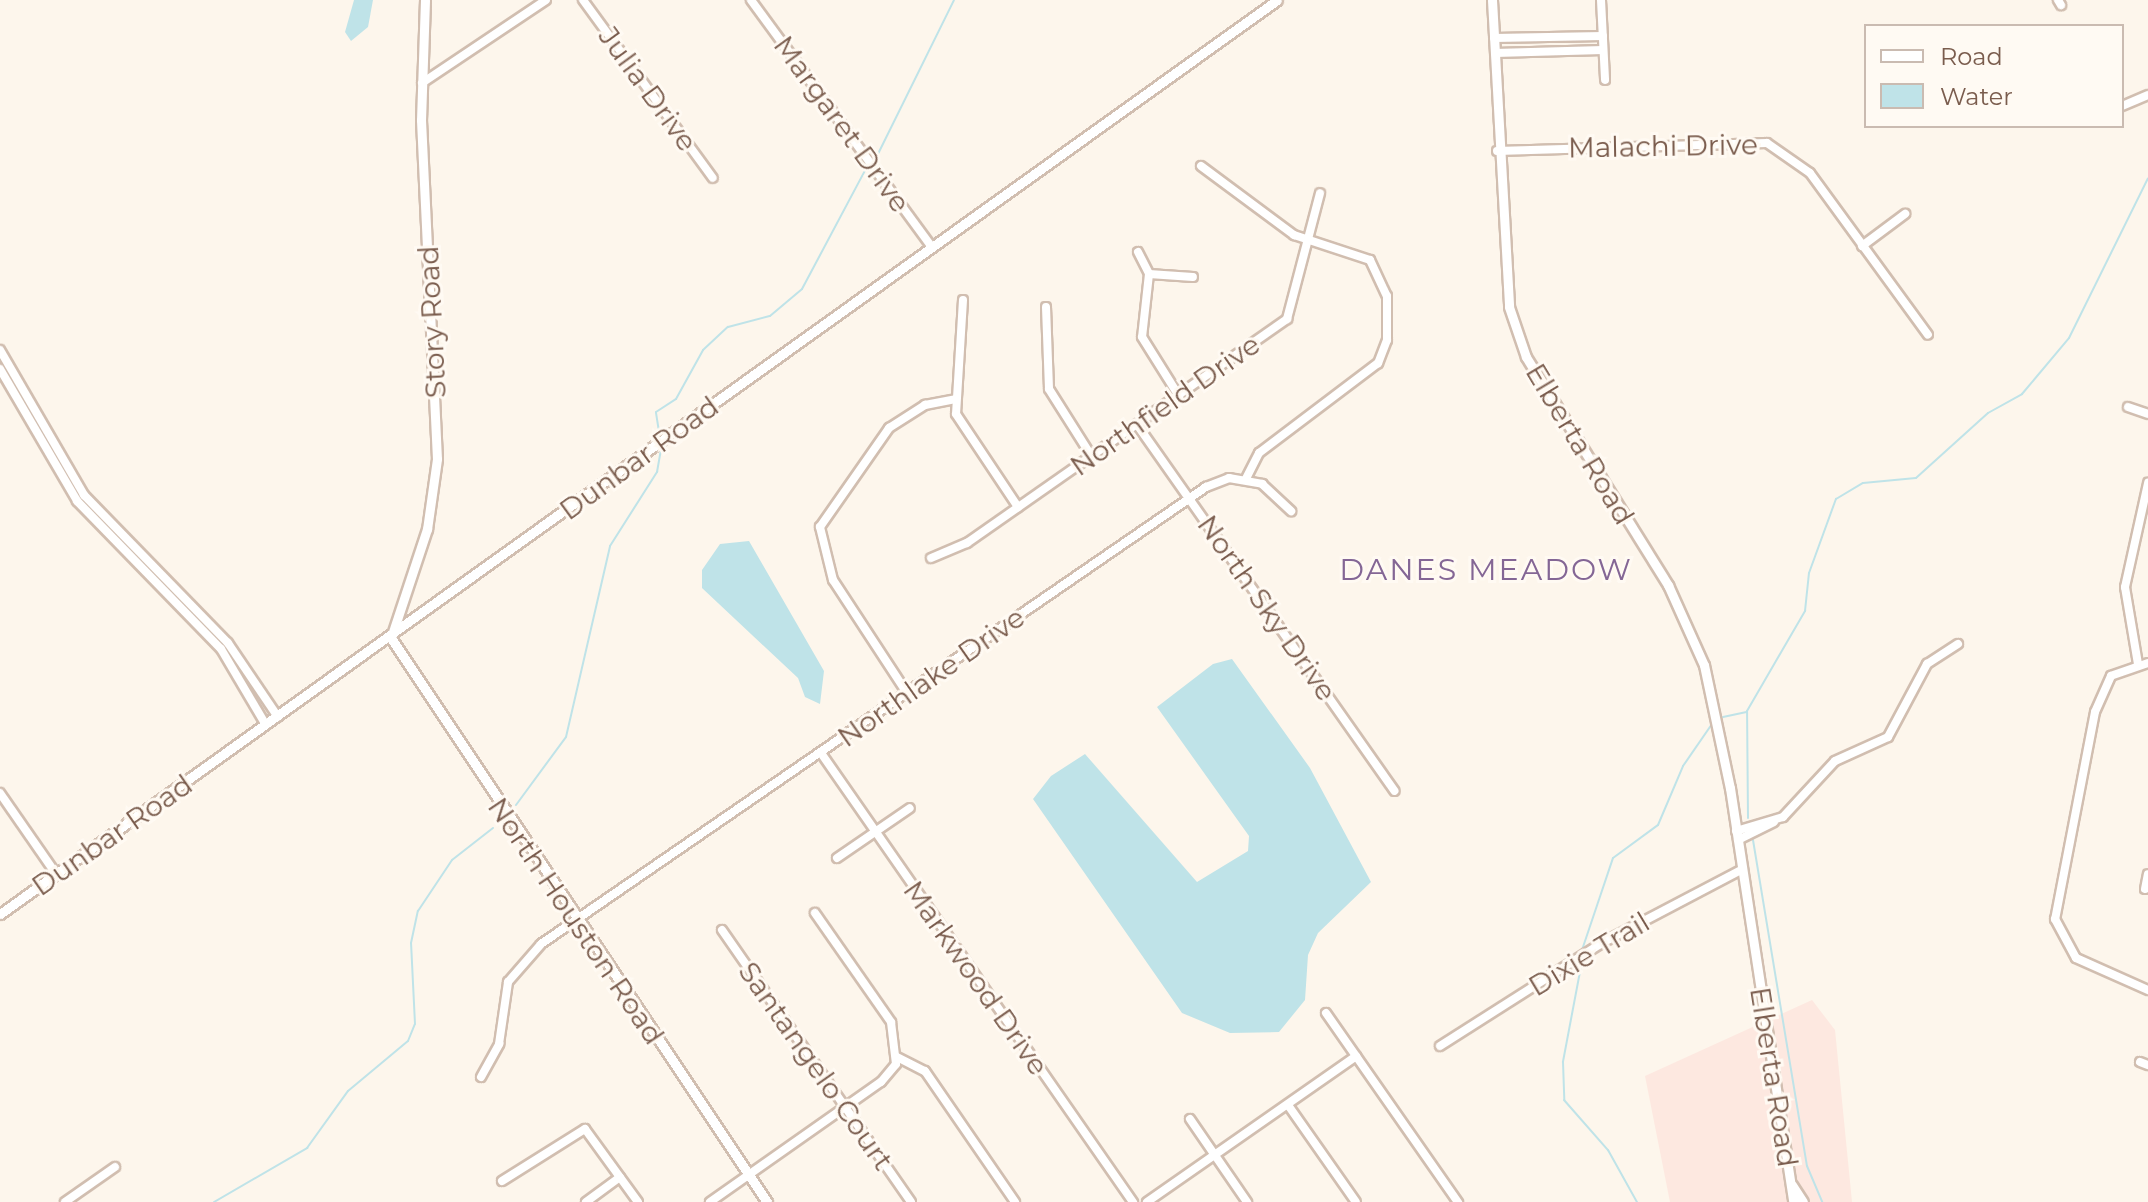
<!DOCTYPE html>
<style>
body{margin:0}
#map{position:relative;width:2148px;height:1202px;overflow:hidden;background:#fdf6ec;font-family:Montserrat,sans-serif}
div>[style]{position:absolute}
.commercial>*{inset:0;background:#fde8e0}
.water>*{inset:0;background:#bfe3e8}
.stream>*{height:2px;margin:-1px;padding:0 1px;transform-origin:1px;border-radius:1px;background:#bfe3e8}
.roads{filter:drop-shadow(2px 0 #d1beb0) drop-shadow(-2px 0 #d1beb0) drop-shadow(0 2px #d1beb0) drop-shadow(0 -2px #d1beb0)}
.minor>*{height:8px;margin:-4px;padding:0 4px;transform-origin:4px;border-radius:4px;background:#fff}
.tertiary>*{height:9px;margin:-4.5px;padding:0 4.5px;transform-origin:4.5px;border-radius:4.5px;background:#fff}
span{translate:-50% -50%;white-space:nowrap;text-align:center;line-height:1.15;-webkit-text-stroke:6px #fffaf3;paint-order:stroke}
.street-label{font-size:28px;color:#7a5c4d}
.neighbourhood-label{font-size:30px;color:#846695;letter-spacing:2px}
.legend{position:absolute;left:1864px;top:24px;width:260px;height:104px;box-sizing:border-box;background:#fffaf3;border:2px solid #cabbb1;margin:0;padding:10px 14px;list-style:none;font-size:24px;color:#7a5c4d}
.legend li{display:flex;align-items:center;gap:16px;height:40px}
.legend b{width:40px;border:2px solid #cabbb1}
</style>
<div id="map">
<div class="commercial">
<div style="clip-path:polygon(1812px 1000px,1835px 1030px,1852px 1202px,1670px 1202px,1645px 1076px)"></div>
</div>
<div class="water">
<div style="clip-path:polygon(354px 0,373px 0,368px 27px,351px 41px,345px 32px)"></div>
<div style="clip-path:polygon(749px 541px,824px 671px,820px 704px,805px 697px,798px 678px,702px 588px,702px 570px,720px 544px)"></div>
<div style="clip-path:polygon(1232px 659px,1310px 768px,1371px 882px,1318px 933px,1308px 955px,1305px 1000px,1279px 1032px,1230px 1033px,1182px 1013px,1033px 799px,1051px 776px,1085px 754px,1197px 882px,1248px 851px,1249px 836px,1157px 707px,1213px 664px)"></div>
</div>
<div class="stream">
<div style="left:875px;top:160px;width:178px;rotate:-63.7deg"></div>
<div style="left:660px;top:438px;width:26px;rotate:-99deg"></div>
<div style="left:656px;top:412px;width:24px;rotate:-33deg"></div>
<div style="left:676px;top:399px;width:56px;rotate:-61.1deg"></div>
<div style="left:703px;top:350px;width:34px;rotate:-43deg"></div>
<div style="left:728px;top:327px;width:43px;rotate:-14.7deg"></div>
<div style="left:770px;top:316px;width:42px;rotate:-40.2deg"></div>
<div style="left:802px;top:289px;width:138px;rotate:-62deg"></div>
<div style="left:1723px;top:717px;width:24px;rotate:-12deg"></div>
<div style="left:516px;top:805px;width:84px;rotate:-53.7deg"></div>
<div style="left:566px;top:737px;width:196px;rotate:-77deg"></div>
<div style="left:610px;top:546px;width:88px;rotate:-57.6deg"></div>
<div style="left:657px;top:472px;width:27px;rotate:-80deg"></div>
<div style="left:1748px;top:818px;width:107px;rotate:-90.5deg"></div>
<div style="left:1747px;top:711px;width:116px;rotate:-59.9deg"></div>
<div style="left:1805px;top:611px;width:38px;rotate:-84deg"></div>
<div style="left:1809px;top:573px;width:79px;rotate:-70deg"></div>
<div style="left:1836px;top:499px;width:31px;rotate:-31deg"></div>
<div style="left:1863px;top:483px;width:53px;rotate:-5.4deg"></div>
<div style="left:1916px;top:478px;width:97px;rotate:-42.1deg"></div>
<div style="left:1988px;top:413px;width:39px;rotate:-29deg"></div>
<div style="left:2022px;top:394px;width:73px;rotate:-50deg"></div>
<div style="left:2069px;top:338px;width:178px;rotate:-63.7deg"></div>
<div style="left:1753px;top:840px;width:330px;rotate:80.6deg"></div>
<div style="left:1807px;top:1166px;width:39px;rotate:67deg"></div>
<div style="left:1582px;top:950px;width:97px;rotate:-71.4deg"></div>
<div style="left:1613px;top:858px;width:56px;rotate:-36.3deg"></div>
<div style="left:1658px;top:825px;width:64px;rotate:-67deg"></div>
<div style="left:1683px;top:766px;width:51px;rotate:-55.4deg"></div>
<div style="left:1582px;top:961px;width:103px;rotate:100.7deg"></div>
<div style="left:1563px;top:1062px;width:38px;rotate:88deg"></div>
<div style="left:1564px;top:1100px;width:67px;rotate:48.7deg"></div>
<div style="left:1608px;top:1150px;width:60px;rotate:60.9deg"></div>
<div style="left:214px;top:1202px;width:108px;rotate:-30.1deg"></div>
<div style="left:307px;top:1148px;width:70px;rotate:-54.3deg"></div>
<div style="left:348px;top:1091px;width:78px;rotate:-39.8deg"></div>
<div style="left:408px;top:1041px;width:18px;rotate:-68deg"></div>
<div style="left:415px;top:1024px;width:81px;rotate:-92.8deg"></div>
<div style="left:411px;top:943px;width:33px;rotate:-78deg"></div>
<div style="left:418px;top:911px;width:61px;rotate:-56.3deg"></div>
<div style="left:452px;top:860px;width:52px;rotate:-38deg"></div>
</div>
<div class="roads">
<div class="minor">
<div style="left:583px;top:0;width:220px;rotate:53.9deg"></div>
<div style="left:751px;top:0;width:306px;rotate:53.8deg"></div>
<div style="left:1601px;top:0;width:80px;rotate:87.1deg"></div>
<div style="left:2058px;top:0;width:6px;rotate:59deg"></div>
<div style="left:1494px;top:38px;width:109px;rotate:-1.1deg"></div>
<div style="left:1495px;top:53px;width:108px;rotate:-1.6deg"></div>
<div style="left:422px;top:83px;width:149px;rotate:-33.8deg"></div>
<div style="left:2122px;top:106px;width:28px;rotate:-23deg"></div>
<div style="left:1497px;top:151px;width:270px;rotate:-1.7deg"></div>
<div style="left:1767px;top:143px;width:52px;rotate:34.9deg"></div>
<div style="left:1810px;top:173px;width:200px;rotate:53.9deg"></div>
<div style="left:1201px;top:166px;width:116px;rotate:36.6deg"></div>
<div style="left:1294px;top:235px;width:80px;rotate:18.2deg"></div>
<div style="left:1370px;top:260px;width:40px;rotate:65deg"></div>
<div style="left:1387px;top:296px;width:44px;rotate:90deg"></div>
<div style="left:1387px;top:340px;width:25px;rotate:111deg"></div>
<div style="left:1378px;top:363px;width:149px;rotate:142.9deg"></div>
<div style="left:1259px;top:453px;width:29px;rotate:117deg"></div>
<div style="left:1862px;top:246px;width:54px;rotate:-36.7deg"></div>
<div style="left:1138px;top:252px;width:25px;rotate:63deg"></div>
<div style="left:1149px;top:274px;width:63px;rotate:96.3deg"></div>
<div style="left:1142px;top:337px;width:70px;rotate:57.9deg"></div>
<div style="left:1149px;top:274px;width:44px;rotate:3.9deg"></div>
<div style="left:963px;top:300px;width:114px;rotate:93.5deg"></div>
<div style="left:956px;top:414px;width:112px;rotate:56.3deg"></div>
<div style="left:1046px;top:307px;width:82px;rotate:87.9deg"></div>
<div style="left:1049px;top:389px;width:80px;rotate:57.7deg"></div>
<div style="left:0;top:350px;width:168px;rotate:59.9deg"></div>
<div style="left:84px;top:495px;width:206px;rotate:45.8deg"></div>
<div style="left:228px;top:643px;width:89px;rotate:56deg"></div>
<div style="left:0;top:369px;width:153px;rotate:59.7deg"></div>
<div style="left:77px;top:501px;width:206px;rotate:45.8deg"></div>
<div style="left:221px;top:649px;width:88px;rotate:59.4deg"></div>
<div style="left:2128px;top:407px;width:21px;rotate:19deg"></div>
<div style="left:1138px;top:426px;width:446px;rotate:54.9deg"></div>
<div style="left:931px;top:558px;width:39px;rotate:-23deg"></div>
<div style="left:967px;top:543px;width:391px;rotate:-35deg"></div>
<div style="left:1287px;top:319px;width:130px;rotate:-75.3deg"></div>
<div style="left:2148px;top:663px;width:39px;rotate:161deg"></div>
<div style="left:2111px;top:676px;width:39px;rotate:114deg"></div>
<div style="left:2095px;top:712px;width:211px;rotate:100.9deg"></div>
<div style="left:2055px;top:919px;width:44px;rotate:61.7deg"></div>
<div style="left:2076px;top:958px;width:79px;rotate:24deg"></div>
<div style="left:2138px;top:664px;width:78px;rotate:-99.6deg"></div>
<div style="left:2125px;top:587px;width:107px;rotate:-77.5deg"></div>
<div style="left:907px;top:693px;width:135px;rotate:-123.2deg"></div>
<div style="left:833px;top:580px;width:55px;rotate:-103.8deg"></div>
<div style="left:820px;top:527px;width:121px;rotate:-55.1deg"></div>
<div style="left:889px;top:428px;width:43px;rotate:-32.6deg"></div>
<div style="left:925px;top:405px;width:31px;rotate:-11deg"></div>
<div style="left:821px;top:753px;width:547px;rotate:55.21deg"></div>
<div style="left:0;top:793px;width:98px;rotate:55.3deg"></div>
<div style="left:1736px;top:831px;width:49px;rotate:-16.6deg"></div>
<div style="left:1783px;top:817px;width:76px;rotate:-47.1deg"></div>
<div style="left:1835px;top:761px;width:58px;rotate:-24.4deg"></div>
<div style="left:1888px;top:737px;width:83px;rotate:-61.9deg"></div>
<div style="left:1927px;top:664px;width:37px;rotate:-33deg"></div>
<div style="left:1738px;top:840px;width:40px;rotate:-26.6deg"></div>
<div style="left:837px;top:858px;width:88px;rotate:-34.4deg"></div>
<div style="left:2145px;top:889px;width:15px;rotate:-79deg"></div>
<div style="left:722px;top:930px;width:331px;rotate:55.2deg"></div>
<div style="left:1326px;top:1013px;width:231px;rotate:55.1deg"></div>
<div style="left:1440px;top:1046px;width:190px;rotate:-32.5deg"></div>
<div style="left:1600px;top:944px;width:159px;rotate:-27.7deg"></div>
<div style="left:897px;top:1057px;width:31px;rotate:27deg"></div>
<div style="left:925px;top:1071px;width:159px;rotate:55.5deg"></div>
<div style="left:2140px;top:1062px;width:9px;rotate:21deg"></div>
<div style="left:481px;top:1077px;width:38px;rotate:-61deg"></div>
<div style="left:499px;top:1044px;width:63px;rotate:-81.7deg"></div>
<div style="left:508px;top:982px;width:50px;rotate:-49deg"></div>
<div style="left:541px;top:944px;width:807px;rotate:-34.5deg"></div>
<div style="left:1206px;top:487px;width:25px;rotate:-21deg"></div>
<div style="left:1229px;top:478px;width:34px;rotate:10deg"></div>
<div style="left:1262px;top:484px;width:40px;rotate:43deg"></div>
<div style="left:1288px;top:1105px;width:118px;rotate:55deg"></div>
<div style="left:1190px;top:1119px;width:101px;rotate:55.5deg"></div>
<div style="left:502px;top:1181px;width:98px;rotate:-32.1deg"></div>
<div style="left:585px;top:1129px;width:90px;rotate:54deg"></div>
<div style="left:65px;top:1202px;width:61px;rotate:-35deg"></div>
<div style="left:586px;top:1202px;width:42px;rotate:-36.3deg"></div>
<div style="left:710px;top:1202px;width:209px;rotate:-35.1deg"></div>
<div style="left:881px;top:1082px;width:23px;rotate:-50deg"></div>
<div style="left:896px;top:1064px;width:42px;rotate:-96.8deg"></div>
<div style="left:891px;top:1022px;width:133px;rotate:-124.9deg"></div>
<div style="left:1147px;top:1202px;width:255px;rotate:-34.9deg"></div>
</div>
<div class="tertiary">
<div style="left:425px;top:0;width:120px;rotate:91.9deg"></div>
<div style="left:421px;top:120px;width:339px;rotate:87.3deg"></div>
<div style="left:437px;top:459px;width:71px;rotate:98.1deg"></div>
<div style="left:427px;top:529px;width:115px;rotate:108.3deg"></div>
<div style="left:391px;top:638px;width:678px;rotate:56.31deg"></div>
<div style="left:1492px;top:0;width:307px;rotate:86.8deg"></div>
<div style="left:1509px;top:307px;width:53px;rotate:71.2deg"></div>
<div style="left:1526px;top:357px;width:269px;rotate:58.1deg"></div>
<div style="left:1668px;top:585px;width:88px;rotate:65.8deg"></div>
<div style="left:1704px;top:665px;width:126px;rotate:78.1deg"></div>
<div style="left:1730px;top:788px;width:419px;rotate:81.3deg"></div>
<div style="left:0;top:914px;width:1570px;rotate:-35.59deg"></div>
<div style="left:1792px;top:1185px;width:20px;rotate:57deg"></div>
</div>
</div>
<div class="street-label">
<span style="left:648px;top:89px;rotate:54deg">Julia Drive</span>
<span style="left:842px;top:124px;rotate:54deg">Margaret Drive</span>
<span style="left:1663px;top:146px;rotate:-1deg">Malachi Drive</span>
<span style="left:432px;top:322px;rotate:-93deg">Story Road</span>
<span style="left:1165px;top:405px;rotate:-35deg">Northfield Drive</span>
<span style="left:1580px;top:444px;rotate:59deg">Elberta Road</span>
<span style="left:639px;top:458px;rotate:-36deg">Dunbar Road</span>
<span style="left:1267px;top:608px;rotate:55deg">North Sky Drive</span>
<span style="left:931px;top:677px;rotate:-35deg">Northlake Drive</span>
<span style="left:112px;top:835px;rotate:-35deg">Dunbar Road</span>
<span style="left:576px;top:921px;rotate:56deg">North Houston Road</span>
<span style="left:1589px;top:954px;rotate:-31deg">Dixie Trail</span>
<span style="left:976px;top:978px;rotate:55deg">Markwood Drive</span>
<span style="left:816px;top:1066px;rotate:55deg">Santangelo Court</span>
<span style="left:1774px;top:1077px;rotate:81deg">Elberta Road</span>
</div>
<div class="neighbourhood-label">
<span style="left:1486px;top:570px">DANES MEADOW</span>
</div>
<ul class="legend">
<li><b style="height:10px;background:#fff"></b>Road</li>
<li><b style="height:22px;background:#bfe3e8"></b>Water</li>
</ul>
</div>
